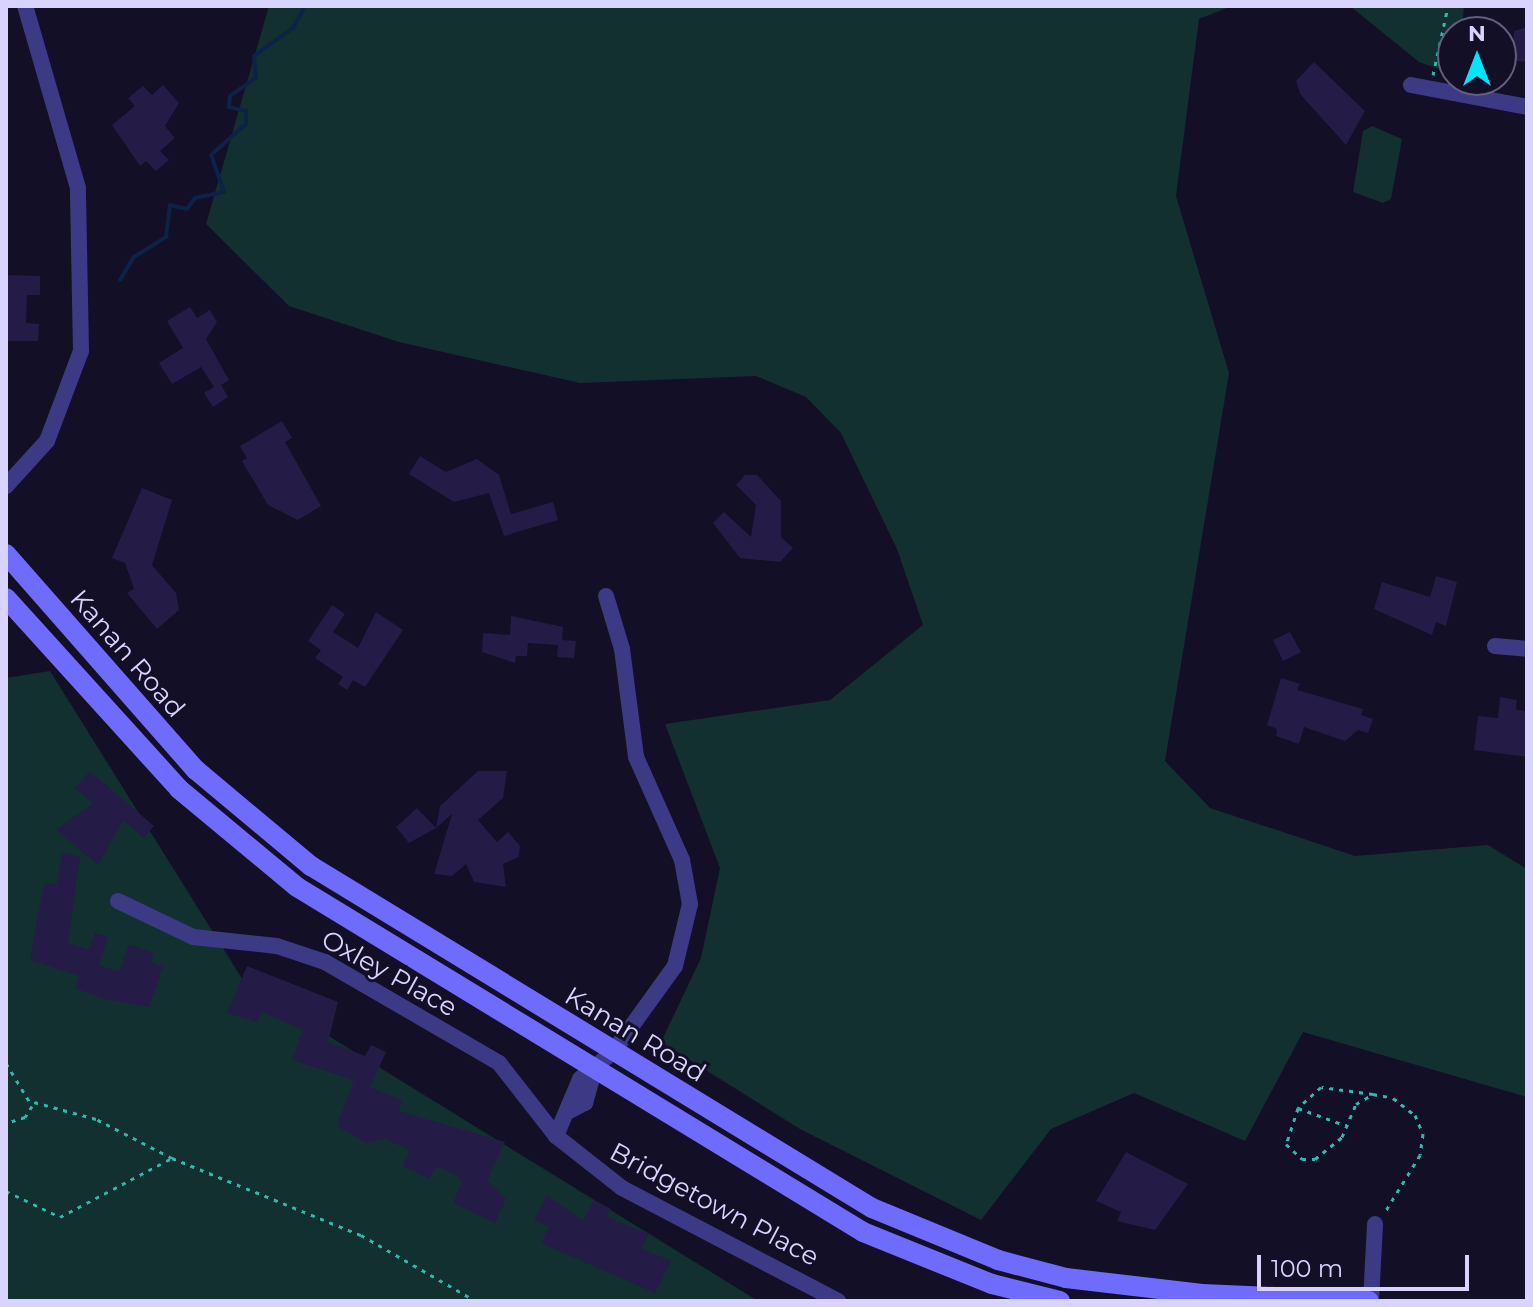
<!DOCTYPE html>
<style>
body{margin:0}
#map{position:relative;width:1533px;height:1307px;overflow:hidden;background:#130f26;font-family:Montserrat,sans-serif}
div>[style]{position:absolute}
.green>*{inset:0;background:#12302f}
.stream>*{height:4px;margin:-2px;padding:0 2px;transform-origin:2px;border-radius:2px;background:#0c2248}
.building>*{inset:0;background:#241b47}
.path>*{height:3px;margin-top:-1.5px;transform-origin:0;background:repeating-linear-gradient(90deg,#2fb8b0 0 4px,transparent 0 10px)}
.minor>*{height:16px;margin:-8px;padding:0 8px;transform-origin:8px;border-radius:8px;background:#3d3a85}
.secondary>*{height:20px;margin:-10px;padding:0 10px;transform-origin:10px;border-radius:10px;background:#6f6bff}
span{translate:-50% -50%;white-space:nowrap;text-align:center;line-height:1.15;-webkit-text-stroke:6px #130f26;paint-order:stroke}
.street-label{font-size:26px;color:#d9d4ff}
.frame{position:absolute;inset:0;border:8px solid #d9d4ff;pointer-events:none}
.north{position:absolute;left:1437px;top:16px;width:80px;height:80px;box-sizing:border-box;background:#130f26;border:2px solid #625e7d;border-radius:50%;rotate:0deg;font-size:22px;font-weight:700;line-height:32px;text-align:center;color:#d9d4ff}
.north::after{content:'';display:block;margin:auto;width:28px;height:36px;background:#00e5ff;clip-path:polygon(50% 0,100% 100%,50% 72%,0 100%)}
.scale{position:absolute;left:1257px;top:1255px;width:212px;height:36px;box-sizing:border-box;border:4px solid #d9d4ff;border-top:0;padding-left:10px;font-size:24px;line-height:28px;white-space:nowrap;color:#d9d4ff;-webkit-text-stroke:6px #130f26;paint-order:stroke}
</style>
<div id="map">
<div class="green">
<div style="clip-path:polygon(269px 6px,1232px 6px,1199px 19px,1176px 196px,1229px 373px,1165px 761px,1210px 808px,1355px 856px,1488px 845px,1527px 869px,1527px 1097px,1303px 1032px,1245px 1141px,1134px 1093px,1051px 1129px,981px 1220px,800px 1129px,661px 1042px,701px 958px,720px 868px,665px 724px,830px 700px,923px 625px,897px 549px,841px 433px,806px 397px,756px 376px,580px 383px,399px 342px,289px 306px,206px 224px)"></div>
<div style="clip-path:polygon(1350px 6px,1464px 6px,1462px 32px,1453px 32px,1453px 74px,1419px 62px)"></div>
<div style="clip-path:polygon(1372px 126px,1402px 139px,1391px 199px,1383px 203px,1353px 192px,1363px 131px)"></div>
<div style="clip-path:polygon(50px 671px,246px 985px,758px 1301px,6px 1301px,6px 678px)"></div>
</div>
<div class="stream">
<div style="left:120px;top:280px;width:27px;rotate:-59deg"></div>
<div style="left:134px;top:257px;width:38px;rotate:-32deg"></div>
<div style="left:166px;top:237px;width:32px;rotate:-83deg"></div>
<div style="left:170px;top:205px;width:17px;rotate:13deg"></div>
<div style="left:187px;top:209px;width:14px;rotate:-54deg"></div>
<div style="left:195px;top:198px;width:30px;rotate:-12deg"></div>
<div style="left:224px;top:192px;width:39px;rotate:-109deg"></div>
<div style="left:211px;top:155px;width:47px;rotate:-41.5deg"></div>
<div style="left:246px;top:124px;width:13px;rotate:-90deg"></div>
<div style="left:246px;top:111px;width:17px;rotate:-167deg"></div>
<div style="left:229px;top:107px;width:11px;rotate:-85deg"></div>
<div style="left:230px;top:96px;width:32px;rotate:-35deg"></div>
<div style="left:256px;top:78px;width:22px;rotate:-95deg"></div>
<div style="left:254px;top:56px;width:48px;rotate:-35.7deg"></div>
<div style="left:293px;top:28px;width:25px;rotate:-61deg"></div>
</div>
<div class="building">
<div style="clip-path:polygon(1527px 27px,1527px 62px,1501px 59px,1501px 42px,1513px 44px,1514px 31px)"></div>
<div style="clip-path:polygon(1314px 62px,1365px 111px,1346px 145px,1300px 94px,1296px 81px)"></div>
<div style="clip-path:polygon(163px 85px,179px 103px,165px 126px,175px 138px,160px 151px,169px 160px,156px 171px,146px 161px,140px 166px,112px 125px,135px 106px,128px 98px,143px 86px,152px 95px)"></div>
<div style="clip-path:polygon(6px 275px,40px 276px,40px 295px,27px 295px,26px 323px,39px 324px,38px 341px,6px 341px)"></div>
<div style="clip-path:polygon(190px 307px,197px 318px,210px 310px,217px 322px,206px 339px,229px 380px,221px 385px,228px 397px,213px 407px,204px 393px,214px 387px,201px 367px,172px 384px,159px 363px,183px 348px,167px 321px)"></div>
<div style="clip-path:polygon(282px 421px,292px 438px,285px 442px,321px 506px,298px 520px,268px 505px,242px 461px,247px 458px,240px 446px)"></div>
<div style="clip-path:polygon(420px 456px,446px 472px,477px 459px,499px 475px,511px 514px,553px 502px,558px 520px,504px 536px,489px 493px,454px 502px,409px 474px)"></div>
<div style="clip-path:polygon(745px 475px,757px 475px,781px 501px,781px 537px,793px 548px,780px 562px,740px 558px,713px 523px,724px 512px,751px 537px,756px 505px,736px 485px)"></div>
<div style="clip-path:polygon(142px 488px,172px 500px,152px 565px,176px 593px,179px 610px,157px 629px,127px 593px,134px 589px,125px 563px,112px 558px)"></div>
<div style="clip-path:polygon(1436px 576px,1457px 582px,1446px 626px,1436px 622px,1432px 635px,1374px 609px,1382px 582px,1430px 597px)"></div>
<div style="clip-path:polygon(332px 605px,345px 614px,333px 632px,358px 648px,376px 612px,403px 630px,365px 687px,353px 680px,347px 690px,338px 684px,343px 677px,315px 658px,321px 650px,308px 641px)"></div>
<div style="clip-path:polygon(511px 616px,563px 627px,562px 640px,576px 641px,574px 658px,557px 657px,558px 645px,528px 643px,527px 656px,516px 656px,515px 663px,482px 652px,483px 633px,510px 635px)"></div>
<div style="clip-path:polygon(1290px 632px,1301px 652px,1283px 661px,1273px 640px)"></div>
<div style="clip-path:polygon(1281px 678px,1300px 684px,1297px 690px,1363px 709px,1361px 715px,1373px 719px,1368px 733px,1358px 730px,1345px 741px,1304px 727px,1299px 744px,1276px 736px,1277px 729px,1267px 725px)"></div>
<div style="clip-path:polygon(1500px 697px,1517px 700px,1516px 710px,1527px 711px,1527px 757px,1474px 750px,1478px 716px,1498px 718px)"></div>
<div style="clip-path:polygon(90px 771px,154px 826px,144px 838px,123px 820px,98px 865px,56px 830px,93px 803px,75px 788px)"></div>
<div style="clip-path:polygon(478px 771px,507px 771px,503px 798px,478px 820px,497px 842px,508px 832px,520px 846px,519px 857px,503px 864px,506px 887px,474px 882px,466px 864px,452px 876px,434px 874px,452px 814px,436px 828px,440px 806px)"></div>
<div style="clip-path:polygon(417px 808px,436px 828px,409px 843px,396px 827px)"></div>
<div style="clip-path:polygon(62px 853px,80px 856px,68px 943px,89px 950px,95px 933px,108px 937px,99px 965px,119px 972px,129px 944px,154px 953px,151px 962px,163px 966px,149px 1007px,101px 998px,75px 988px,79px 976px,30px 960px,44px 883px,57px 884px)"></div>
<div style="clip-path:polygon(247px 966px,338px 1002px,328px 1042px,365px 1056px,371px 1045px,386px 1052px,370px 1087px,403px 1101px,398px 1111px,505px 1142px,487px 1180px,506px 1199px,495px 1223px,453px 1203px,462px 1182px,456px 1175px,436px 1166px,429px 1179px,403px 1166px,410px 1150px,385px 1139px,367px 1143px,337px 1126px,354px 1080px,292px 1060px,303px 1030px,262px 1012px,257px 1022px,227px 1013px)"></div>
<div style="clip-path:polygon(1126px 1152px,1188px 1184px,1155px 1230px,1117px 1221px,1121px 1212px,1096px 1201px)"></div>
<div style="clip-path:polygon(547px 1195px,583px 1221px,594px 1200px,611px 1209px,607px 1217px,648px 1234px,642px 1249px,671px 1261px,655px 1293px,541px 1243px,549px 1227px,534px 1220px)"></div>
</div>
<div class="path">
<div style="left:1433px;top:75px;width:71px;rotate:-77.7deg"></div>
<div style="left:6px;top:1063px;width:50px;rotate:58.8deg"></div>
<div style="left:32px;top:1106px;width:13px;rotate:122deg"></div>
<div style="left:25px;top:1117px;width:20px;rotate:162deg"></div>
<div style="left:1373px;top:1094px;width:52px;rotate:-172.3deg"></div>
<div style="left:1321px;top:1087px;width:31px;rotate:138deg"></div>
<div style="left:1298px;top:1108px;width:38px;rotate:108deg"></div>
<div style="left:1286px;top:1144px;width:22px;rotate:43deg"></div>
<div style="left:1302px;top:1159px;width:13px"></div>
<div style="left:1315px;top:1159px;width:35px;rotate:-39deg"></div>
<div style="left:1342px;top:1137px;width:36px;rotate:-67deg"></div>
<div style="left:1356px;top:1104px;width:20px;rotate:-30deg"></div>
<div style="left:1373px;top:1094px;width:20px;rotate:11deg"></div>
<div style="left:1393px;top:1098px;width:28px;rotate:38deg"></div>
<div style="left:1415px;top:1115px;width:21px;rotate:67deg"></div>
<div style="left:1423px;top:1134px;width:21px;rotate:98deg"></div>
<div style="left:1420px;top:1155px;width:67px;rotate:121.6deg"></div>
<div style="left:1298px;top:1108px;width:52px;rotate:20.2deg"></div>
<div style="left:172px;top:1158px;width:204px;rotate:22.2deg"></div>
<div style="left:361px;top:1235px;width:133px;rotate:29.9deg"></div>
<div style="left:6px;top:1191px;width:60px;rotate:25.7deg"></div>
<div style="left:60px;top:1217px;width:127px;rotate:-27.8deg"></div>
<div style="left:172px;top:1158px;width:85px;rotate:-152.8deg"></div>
<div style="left:96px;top:1119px;width:68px;rotate:-164.7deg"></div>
</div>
<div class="minor">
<div style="left:1411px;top:85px;width:118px;rotate:10.7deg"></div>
<div style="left:6px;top:486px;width:61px;rotate:-47.7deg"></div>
<div style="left:47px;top:441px;width:96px;rotate:-69.3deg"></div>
<div style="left:81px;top:351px;width:163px;rotate:-91.1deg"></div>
<div style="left:78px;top:188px;width:190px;rotate:-106.2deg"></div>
<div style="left:606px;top:596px;width:55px;rotate:73.2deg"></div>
<div style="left:622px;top:649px;width:109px;rotate:82.6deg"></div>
<div style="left:636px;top:757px;width:113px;rotate:65.9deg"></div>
<div style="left:682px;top:860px;width:45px;rotate:79.7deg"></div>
<div style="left:690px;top:904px;width:64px;rotate:103.6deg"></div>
<div style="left:675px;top:966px;width:106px;rotate:125.8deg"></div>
<div style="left:613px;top:1052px;width:43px;rotate:140.7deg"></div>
<div style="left:580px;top:1079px;width:62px;rotate:112.8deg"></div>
<div style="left:556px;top:1136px;width:84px;rotate:38.2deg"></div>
<div style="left:622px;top:1188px;width:244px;rotate:27.6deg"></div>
<div style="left:1495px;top:646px;width:32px;rotate:5deg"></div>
<div style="left:118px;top:901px;width:83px;rotate:25.6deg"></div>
<div style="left:193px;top:937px;width:84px;rotate:6.1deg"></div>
<div style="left:277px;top:946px;width:51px;rotate:18.4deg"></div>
<div style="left:325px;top:962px;width:201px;rotate:30.1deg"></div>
<div style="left:499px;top:1063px;width:93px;rotate:52deg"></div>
<div style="left:571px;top:1110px;width:16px;rotate:-27deg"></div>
<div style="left:585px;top:1103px;width:36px;rotate:-74deg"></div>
<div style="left:1371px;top:1301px;width:77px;rotate:-87deg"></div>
</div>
<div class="secondary">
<div style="left:6px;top:554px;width:288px;rotate:48.7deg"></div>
<div style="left:196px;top:770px;width:150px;rotate:39.9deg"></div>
<div style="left:311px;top:866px;width:657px;rotate:31.37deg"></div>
<div style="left:872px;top:1208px;width:136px;rotate:22.4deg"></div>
<div style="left:998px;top:1260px;width:70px;rotate:14.8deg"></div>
<div style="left:1066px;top:1278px;width:137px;rotate:6.7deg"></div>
<div style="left:1202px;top:1294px;width:167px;rotate:2.4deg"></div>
<div style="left:6px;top:598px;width:258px;rotate:47.8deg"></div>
<div style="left:179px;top:789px;width:153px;rotate:39.7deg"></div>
<div style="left:297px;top:887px;width:663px;rotate:31.36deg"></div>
<div style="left:863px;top:1232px;width:139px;rotate:22deg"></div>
<div style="left:992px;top:1284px;width:70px;rotate:14deg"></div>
</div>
<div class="street-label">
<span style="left:127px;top:654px;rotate:49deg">Kanan Road</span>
<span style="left:389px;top:974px;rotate:29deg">Oxley Place</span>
<span style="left:635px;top:1035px;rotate:31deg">Kanan Road</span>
<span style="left:714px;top:1205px;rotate:28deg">Bridgetown Place</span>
</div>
<div class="frame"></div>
<div class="north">N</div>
<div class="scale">100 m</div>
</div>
